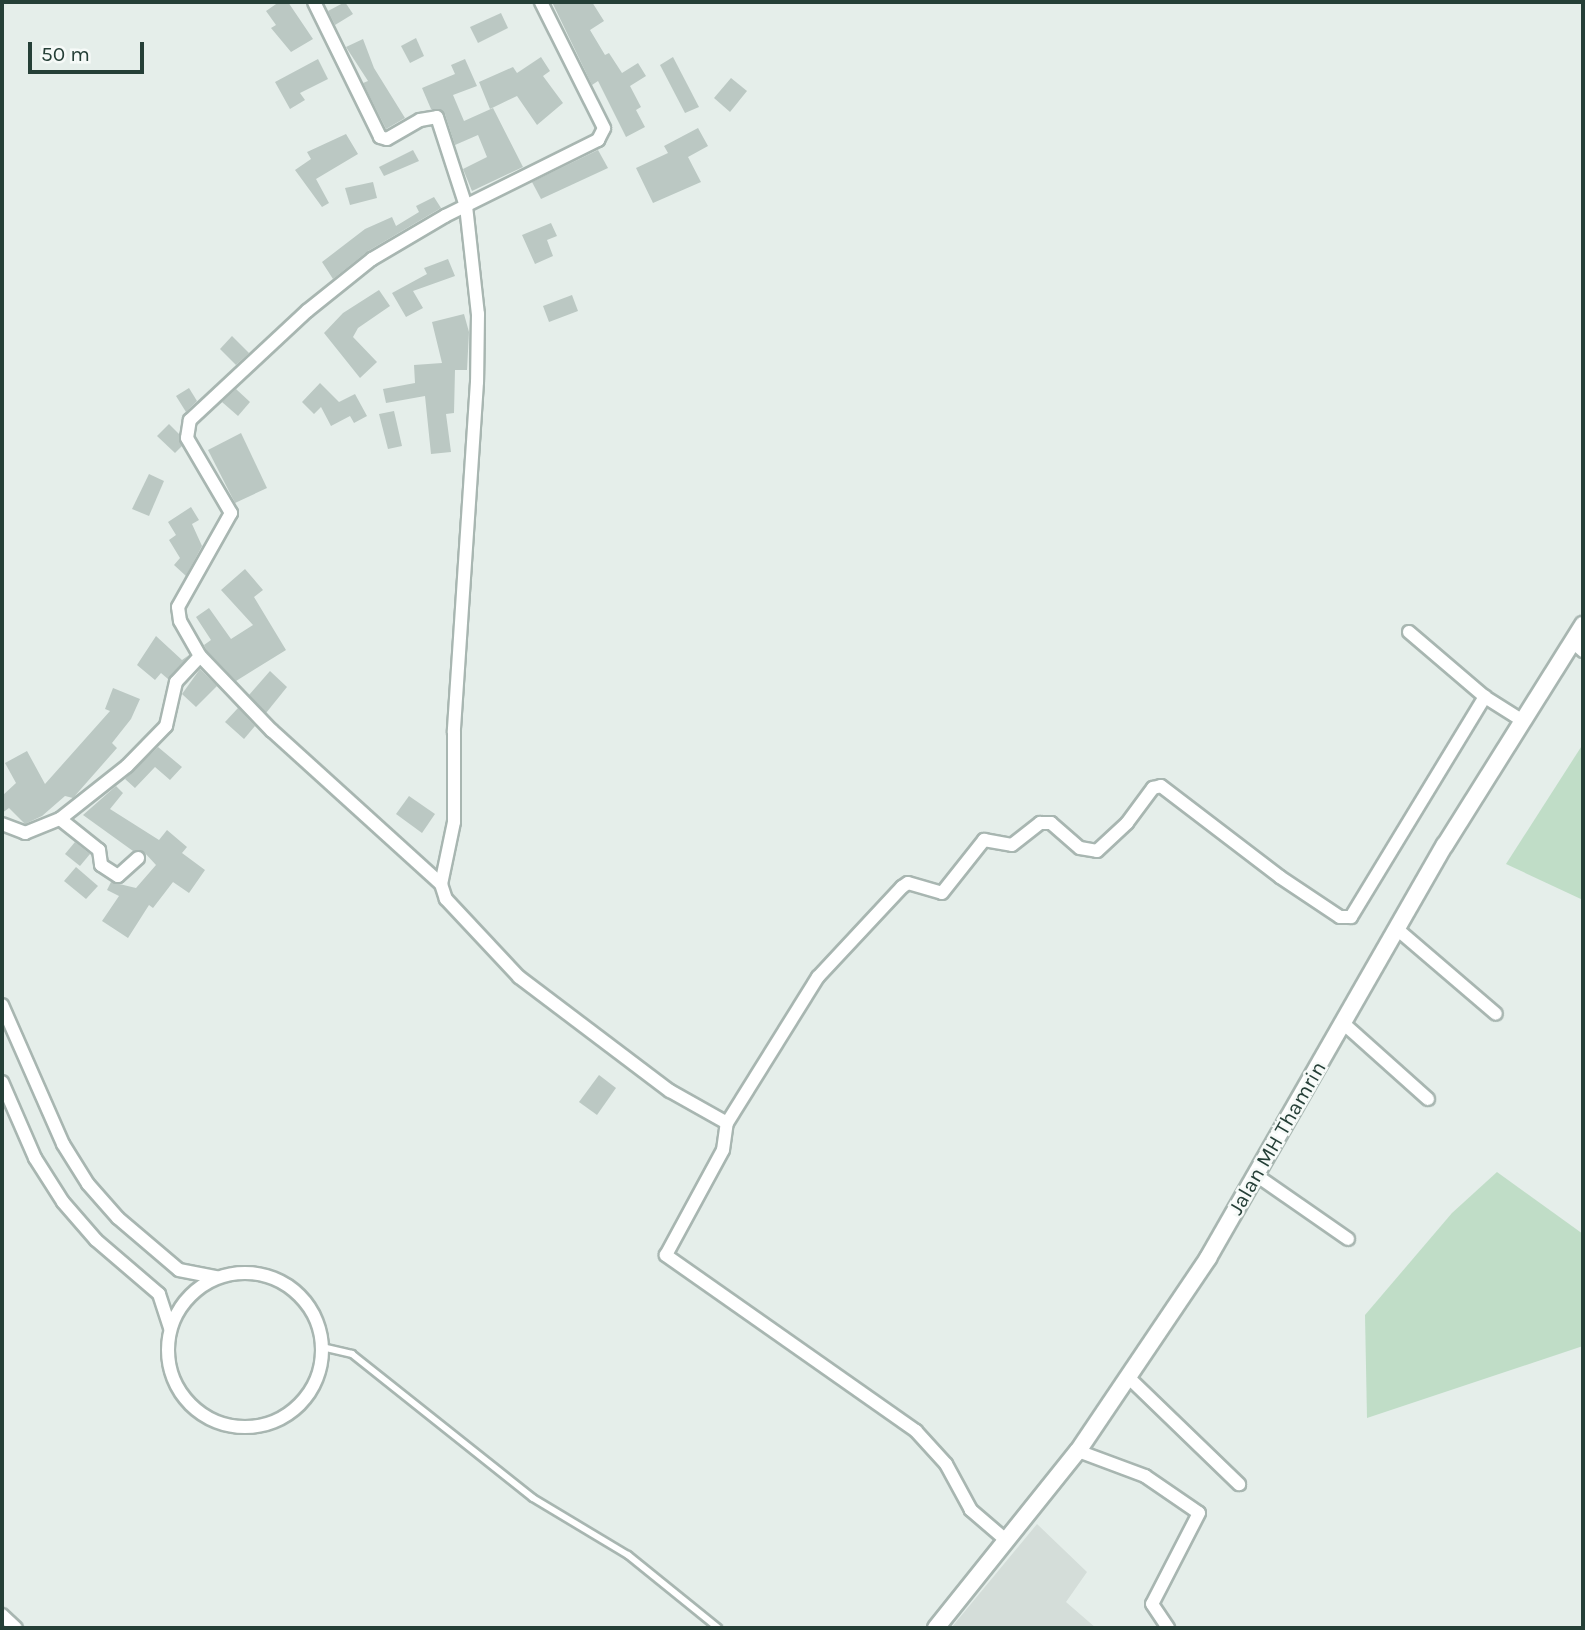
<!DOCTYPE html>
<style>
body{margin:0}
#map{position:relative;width:1585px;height:1630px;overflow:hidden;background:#e5eeea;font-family:Karla,sans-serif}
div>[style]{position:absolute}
.built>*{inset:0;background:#d4ddd9}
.green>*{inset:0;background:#c0ddc7}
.building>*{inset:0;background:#bbc8c3}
.roads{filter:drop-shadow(2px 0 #a8b6b1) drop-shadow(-2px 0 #a8b6b1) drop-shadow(0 2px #a8b6b1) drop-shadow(0 -2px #a8b6b1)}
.service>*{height:6px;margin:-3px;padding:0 3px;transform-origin:3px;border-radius:3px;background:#fff}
.minor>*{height:12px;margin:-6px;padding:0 6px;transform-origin:6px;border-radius:6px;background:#fff}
.minor>.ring{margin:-6px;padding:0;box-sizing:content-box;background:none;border:12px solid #fff;border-radius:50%}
.tertiary>*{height:16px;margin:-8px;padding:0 8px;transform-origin:8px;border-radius:8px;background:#fff}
span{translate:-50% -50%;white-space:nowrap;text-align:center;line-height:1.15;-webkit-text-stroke:5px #f6faf8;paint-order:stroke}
.street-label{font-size:21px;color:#253f37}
.frame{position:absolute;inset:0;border:4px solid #253f37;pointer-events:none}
.scale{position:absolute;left:28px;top:42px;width:116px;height:32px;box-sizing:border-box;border:4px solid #253f37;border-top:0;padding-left:9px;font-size:21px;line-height:24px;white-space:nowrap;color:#253f37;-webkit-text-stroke:5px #f6faf8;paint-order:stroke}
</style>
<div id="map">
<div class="built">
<div style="clip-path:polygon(1037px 1524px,1087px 1572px,1066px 1602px,1096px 1628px,951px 1628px)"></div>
</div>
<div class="green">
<div style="clip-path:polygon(1583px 744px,1583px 900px,1506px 864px)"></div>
<div style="clip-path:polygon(1497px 1172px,1583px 1234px,1583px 1346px,1367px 1418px,1365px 1315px,1452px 1213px)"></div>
</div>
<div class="building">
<div style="clip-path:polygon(279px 2px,288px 2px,313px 39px,291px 52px,271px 28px,276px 25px,266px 11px)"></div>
<div style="clip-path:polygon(345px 2px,353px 14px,335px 25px,328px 11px)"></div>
<div style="clip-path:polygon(552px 2px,592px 2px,604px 21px,590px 30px,605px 55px,609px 53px,622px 73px,638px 63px,646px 76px,630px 86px,641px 107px,636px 110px,645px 127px,626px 137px,598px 81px,592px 85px)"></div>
<div style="clip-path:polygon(501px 13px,508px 28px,478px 43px,470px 27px)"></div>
<div style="clip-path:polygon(416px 38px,424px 56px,410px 63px,401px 46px)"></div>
<div style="clip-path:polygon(363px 39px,374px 68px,405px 118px,386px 129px,363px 83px,368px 81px,346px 47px)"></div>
<div style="clip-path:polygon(541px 57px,550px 71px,543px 76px,563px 103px,537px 125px,517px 96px,490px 109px,479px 82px,513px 67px,517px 73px)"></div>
<div style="clip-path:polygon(673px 57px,699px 107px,685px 113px,660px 65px)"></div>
<div style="clip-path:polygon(318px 59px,328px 79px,300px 93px,305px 100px,290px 109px,275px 82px)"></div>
<div style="clip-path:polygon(465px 59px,477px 86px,453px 95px,464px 121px,493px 108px,523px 167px,472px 191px,463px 169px,487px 157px,478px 135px,455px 145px,445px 114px,431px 109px,422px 88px,455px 74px,451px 65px)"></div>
<div style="clip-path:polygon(731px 78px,747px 91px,730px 112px,714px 98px)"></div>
<div style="clip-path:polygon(698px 128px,708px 146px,688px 157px,701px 182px,653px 203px,636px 168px,668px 153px,664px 146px)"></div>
<div style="clip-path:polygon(346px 134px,358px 154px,316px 179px,329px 203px,322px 207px,295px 170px,311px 159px,307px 152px)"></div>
<div style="clip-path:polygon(413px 150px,419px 161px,384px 176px,379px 167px)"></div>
<div style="clip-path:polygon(598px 150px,608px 168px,541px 199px,532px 182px)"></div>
<div style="clip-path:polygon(373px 182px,377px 198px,350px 205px,345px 188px)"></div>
<div style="clip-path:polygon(434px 197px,441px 208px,368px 251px,333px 279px,322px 262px,365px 229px,392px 217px,396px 226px,419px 212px,416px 206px)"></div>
<div style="clip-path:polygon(551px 223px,557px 236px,547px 240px,553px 256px,535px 264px,522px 235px)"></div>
<div style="clip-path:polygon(448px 259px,455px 276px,413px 291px,423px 308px,406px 317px,392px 293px,427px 274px,424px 268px)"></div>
<div style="clip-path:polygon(379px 290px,390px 306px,358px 328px,353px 337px,377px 362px,360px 378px,324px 333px,343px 313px)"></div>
<div style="clip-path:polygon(572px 295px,578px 311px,549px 322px,543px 306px)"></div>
<div style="clip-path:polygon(464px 314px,469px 332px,467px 370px,455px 370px,454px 413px,446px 414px,451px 452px,431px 454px,425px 396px,386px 403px,383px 389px,415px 383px,414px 365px,442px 363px,432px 322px)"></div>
<div style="clip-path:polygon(232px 336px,249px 353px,236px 365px,220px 349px)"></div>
<div style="clip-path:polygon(320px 383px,339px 402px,355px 394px,367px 416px,354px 423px,350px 416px,331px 426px,321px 407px,314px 414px,302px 402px)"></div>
<div style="clip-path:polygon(189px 388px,197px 401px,186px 412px,176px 396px)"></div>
<div style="clip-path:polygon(236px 389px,250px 402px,238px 416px,222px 402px)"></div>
<div style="clip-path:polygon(394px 411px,402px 446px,388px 449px,379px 414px)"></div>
<div style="clip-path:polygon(169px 424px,179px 434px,182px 446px,175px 453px,157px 436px)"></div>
<div style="clip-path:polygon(241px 433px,267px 488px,235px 503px,208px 450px)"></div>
<div style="clip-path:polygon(149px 474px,164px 481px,149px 516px,132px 509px)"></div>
<div style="clip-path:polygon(191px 507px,199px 520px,192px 524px,202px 546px,186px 576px,174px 565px,180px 558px,169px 540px,176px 535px,168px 522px)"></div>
<div style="clip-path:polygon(245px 569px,263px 590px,254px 597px,286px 650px,236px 681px,207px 651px,204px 645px,211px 640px,196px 617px,209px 608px,231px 639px,253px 625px,221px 590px)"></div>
<div style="clip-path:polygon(156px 636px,182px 660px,189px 655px,168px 679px,161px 673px,155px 680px,137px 665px)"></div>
<div style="clip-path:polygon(200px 669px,217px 686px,196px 707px,182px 694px)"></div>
<div style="clip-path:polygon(270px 671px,287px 687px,266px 713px,249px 695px)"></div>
<div style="clip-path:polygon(113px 688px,140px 699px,131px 719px,112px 743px,117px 748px,73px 798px,65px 796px,42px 816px,25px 824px,9px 808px,2px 813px,2px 796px,16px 783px,5px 763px,27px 751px,45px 784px,110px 711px,105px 709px)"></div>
<div style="clip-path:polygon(238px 708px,255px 726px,244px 739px,225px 722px)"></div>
<div style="clip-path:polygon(158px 747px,182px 767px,170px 780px,155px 767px,135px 788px,125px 779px)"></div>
<div style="clip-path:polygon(116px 786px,123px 793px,110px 809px,159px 840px,167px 830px,187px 847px,182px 853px,205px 870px,189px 893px,173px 882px,153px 908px,149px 905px,128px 938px,102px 921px,119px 896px,107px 890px,111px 882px,136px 888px,156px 865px,144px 852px,133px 851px,83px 815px)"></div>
<div style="clip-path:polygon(409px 796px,435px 814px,422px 833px,396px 814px)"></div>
<div style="clip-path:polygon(75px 842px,90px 854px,80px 866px,65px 854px)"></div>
<div style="clip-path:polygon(76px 867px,98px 886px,86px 899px,64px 881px)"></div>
<div style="clip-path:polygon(599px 1075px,616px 1088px,597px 1115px,579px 1102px)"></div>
</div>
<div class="roads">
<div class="service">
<div style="left:322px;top:1347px;width:31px;rotate:13deg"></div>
<div style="left:352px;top:1354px;width:231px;rotate:38.5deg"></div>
<div style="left:533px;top:1498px;width:111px;rotate:31deg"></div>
<div style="left:628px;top:1555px;width:116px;rotate:39deg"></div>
</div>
<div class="minor">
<div style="left:314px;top:2px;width:150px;rotate:63.9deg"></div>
<div style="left:380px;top:137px;width:7px;rotate:16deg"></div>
<div style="left:387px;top:139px;width:38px;rotate:-30deg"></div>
<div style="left:420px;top:120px;width:17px;rotate:-10deg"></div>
<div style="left:437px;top:117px;width:94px;rotate:72deg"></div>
<div style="left:466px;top:206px;width:109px;rotate:83.7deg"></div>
<div style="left:478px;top:314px;width:68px;rotate:90.8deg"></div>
<div style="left:477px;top:382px;width:351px;rotate:93.8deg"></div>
<div style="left:454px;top:732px;width:90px;rotate:90deg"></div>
<div style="left:454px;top:822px;width:63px;rotate:101.8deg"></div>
<div style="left:441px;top:884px;width:16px;rotate:72deg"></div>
<div style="left:446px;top:899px;width:107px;rotate:46.9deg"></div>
<div style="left:519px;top:977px;width:189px;rotate:37.1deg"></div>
<div style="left:670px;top:1091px;width:65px;rotate:29.3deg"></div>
<div style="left:1409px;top:632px;width:100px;rotate:40.5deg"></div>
<div style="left:1485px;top:697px;width:45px;rotate:32.3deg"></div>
<div style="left:1572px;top:641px;width:15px;rotate:42deg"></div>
<div style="left:60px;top:819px;width:50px;rotate:38.5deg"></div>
<div style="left:99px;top:850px;width:15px;rotate:82deg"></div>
<div style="left:101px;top:865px;width:20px;rotate:33deg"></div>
<div style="left:118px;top:876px;width:27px;rotate:-42deg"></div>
<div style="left:2px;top:824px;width:25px;rotate:21deg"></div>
<div style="left:25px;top:833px;width:38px;rotate:-22deg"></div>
<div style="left:60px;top:819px;width:85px;rotate:-38.3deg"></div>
<div style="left:127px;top:766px;width:56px;rotate:-45.7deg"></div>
<div style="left:166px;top:726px;width:45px;rotate:-77.2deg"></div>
<div style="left:176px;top:682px;width:35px;rotate:-47deg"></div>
<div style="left:441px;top:884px;width:228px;rotate:-137.8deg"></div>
<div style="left:272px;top:731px;width:104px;rotate:-133.8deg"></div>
<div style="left:200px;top:656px;width:40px;rotate:-119.7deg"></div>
<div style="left:180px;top:621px;width:14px;rotate:-98deg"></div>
<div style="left:178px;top:607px;width:108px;rotate:-60.6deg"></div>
<div style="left:231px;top:513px;width:87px;rotate:-120.4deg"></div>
<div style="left:187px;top:438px;width:18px;rotate:-81deg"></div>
<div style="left:190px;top:420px;width:160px;rotate:-43deg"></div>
<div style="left:307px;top:311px;width:83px;rotate:-38.7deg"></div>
<div style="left:372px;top:259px;width:85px;rotate:-30.5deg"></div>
<div style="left:445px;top:216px;width:171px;rotate:-26.4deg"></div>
<div style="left:598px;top:140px;width:13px;rotate:-63deg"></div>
<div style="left:604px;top:128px;width:141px;rotate:-116.6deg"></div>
<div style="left:1397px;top:929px;width:130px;rotate:40.6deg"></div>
<div style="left:2px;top:1005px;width:152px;rotate:66.3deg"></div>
<div style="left:63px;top:1144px;width:47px;rotate:58deg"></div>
<div style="left:88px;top:1184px;width:45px;rotate:48.6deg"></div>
<div style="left:118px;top:1218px;width:80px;rotate:40.4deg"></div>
<div style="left:179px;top:1270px;width:38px;rotate:11deg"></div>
<div style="left:1343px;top:1023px;width:114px;rotate:41.8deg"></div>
<div style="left:2px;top:1082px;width:83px;rotate:66.5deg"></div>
<div style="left:35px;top:1158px;width:52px;rotate:57.5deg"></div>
<div style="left:63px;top:1202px;width:50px;rotate:49deg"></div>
<div style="left:96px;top:1240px;width:83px;rotate:40.6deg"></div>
<div style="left:159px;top:1294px;width:36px;rotate:72deg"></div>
<div style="left:1256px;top:1175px;width:112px;rotate:34.8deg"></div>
<div class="ring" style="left:168px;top:1273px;width:142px;height:142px"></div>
<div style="left:1127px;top:1376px;width:156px;rotate:44deg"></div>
<div style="left:1078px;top:1451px;width:72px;rotate:20.5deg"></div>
<div style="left:1145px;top:1476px;width:65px;rotate:34.4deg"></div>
<div style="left:1199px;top:1513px;width:102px;rotate:117.3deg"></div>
<div style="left:1152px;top:1604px;width:29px;rotate:56deg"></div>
<div style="left:1007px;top:1541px;width:48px;rotate:-139.3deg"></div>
<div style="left:971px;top:1510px;width:52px;rotate:-118.5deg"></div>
<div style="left:946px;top:1464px;width:45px;rotate:-132.3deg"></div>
<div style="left:916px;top:1431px;width:306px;rotate:-144.9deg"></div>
<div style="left:666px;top:1255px;width:119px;rotate:-61.5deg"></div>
<div style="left:723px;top:1150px;width:27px;rotate:-82deg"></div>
<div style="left:727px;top:1123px;width:172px;rotate:-58.1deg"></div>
<div style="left:818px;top:977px;width:123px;rotate:-47deg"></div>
<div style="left:902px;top:887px;width:7px;rotate:-34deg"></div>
<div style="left:908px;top:883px;width:35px;rotate:16deg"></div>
<div style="left:942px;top:893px;width:68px;rotate:-51.6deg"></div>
<div style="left:984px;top:840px;width:28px;rotate:10deg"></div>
<div style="left:1012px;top:845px;width:36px;rotate:-38deg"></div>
<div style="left:1040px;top:823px;width:11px"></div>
<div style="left:1051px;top:823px;width:38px;rotate:41deg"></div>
<div style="left:1080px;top:848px;width:17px;rotate:10deg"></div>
<div style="left:1097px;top:851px;width:41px;rotate:-43deg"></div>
<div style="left:1127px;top:823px;width:44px;rotate:-53.4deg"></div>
<div style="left:1153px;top:788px;width:8px;rotate:-14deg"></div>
<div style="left:1161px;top:786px;width:150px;rotate:37.4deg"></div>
<div style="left:1280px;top:877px;width:72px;rotate:33.7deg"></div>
<div style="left:1340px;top:917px;width:11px"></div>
<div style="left:1351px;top:917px;width:258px;rotate:-58.7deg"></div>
<div style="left:2px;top:1615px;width:19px;rotate:43deg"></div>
</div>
<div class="tertiary">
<div style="left:936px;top:1628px;width:227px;rotate:-51.3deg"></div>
<div style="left:1078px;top:1451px;width:233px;rotate:-56deg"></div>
<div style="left:1208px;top:1258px;width:476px;rotate:-60.2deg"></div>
<div style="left:1445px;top:845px;width:260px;rotate:-57.9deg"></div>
</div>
</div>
<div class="street-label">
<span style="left:1277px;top:1138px;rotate:-60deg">Jalan MH Thamrin</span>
</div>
<div class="frame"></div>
<div class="scale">50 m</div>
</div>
